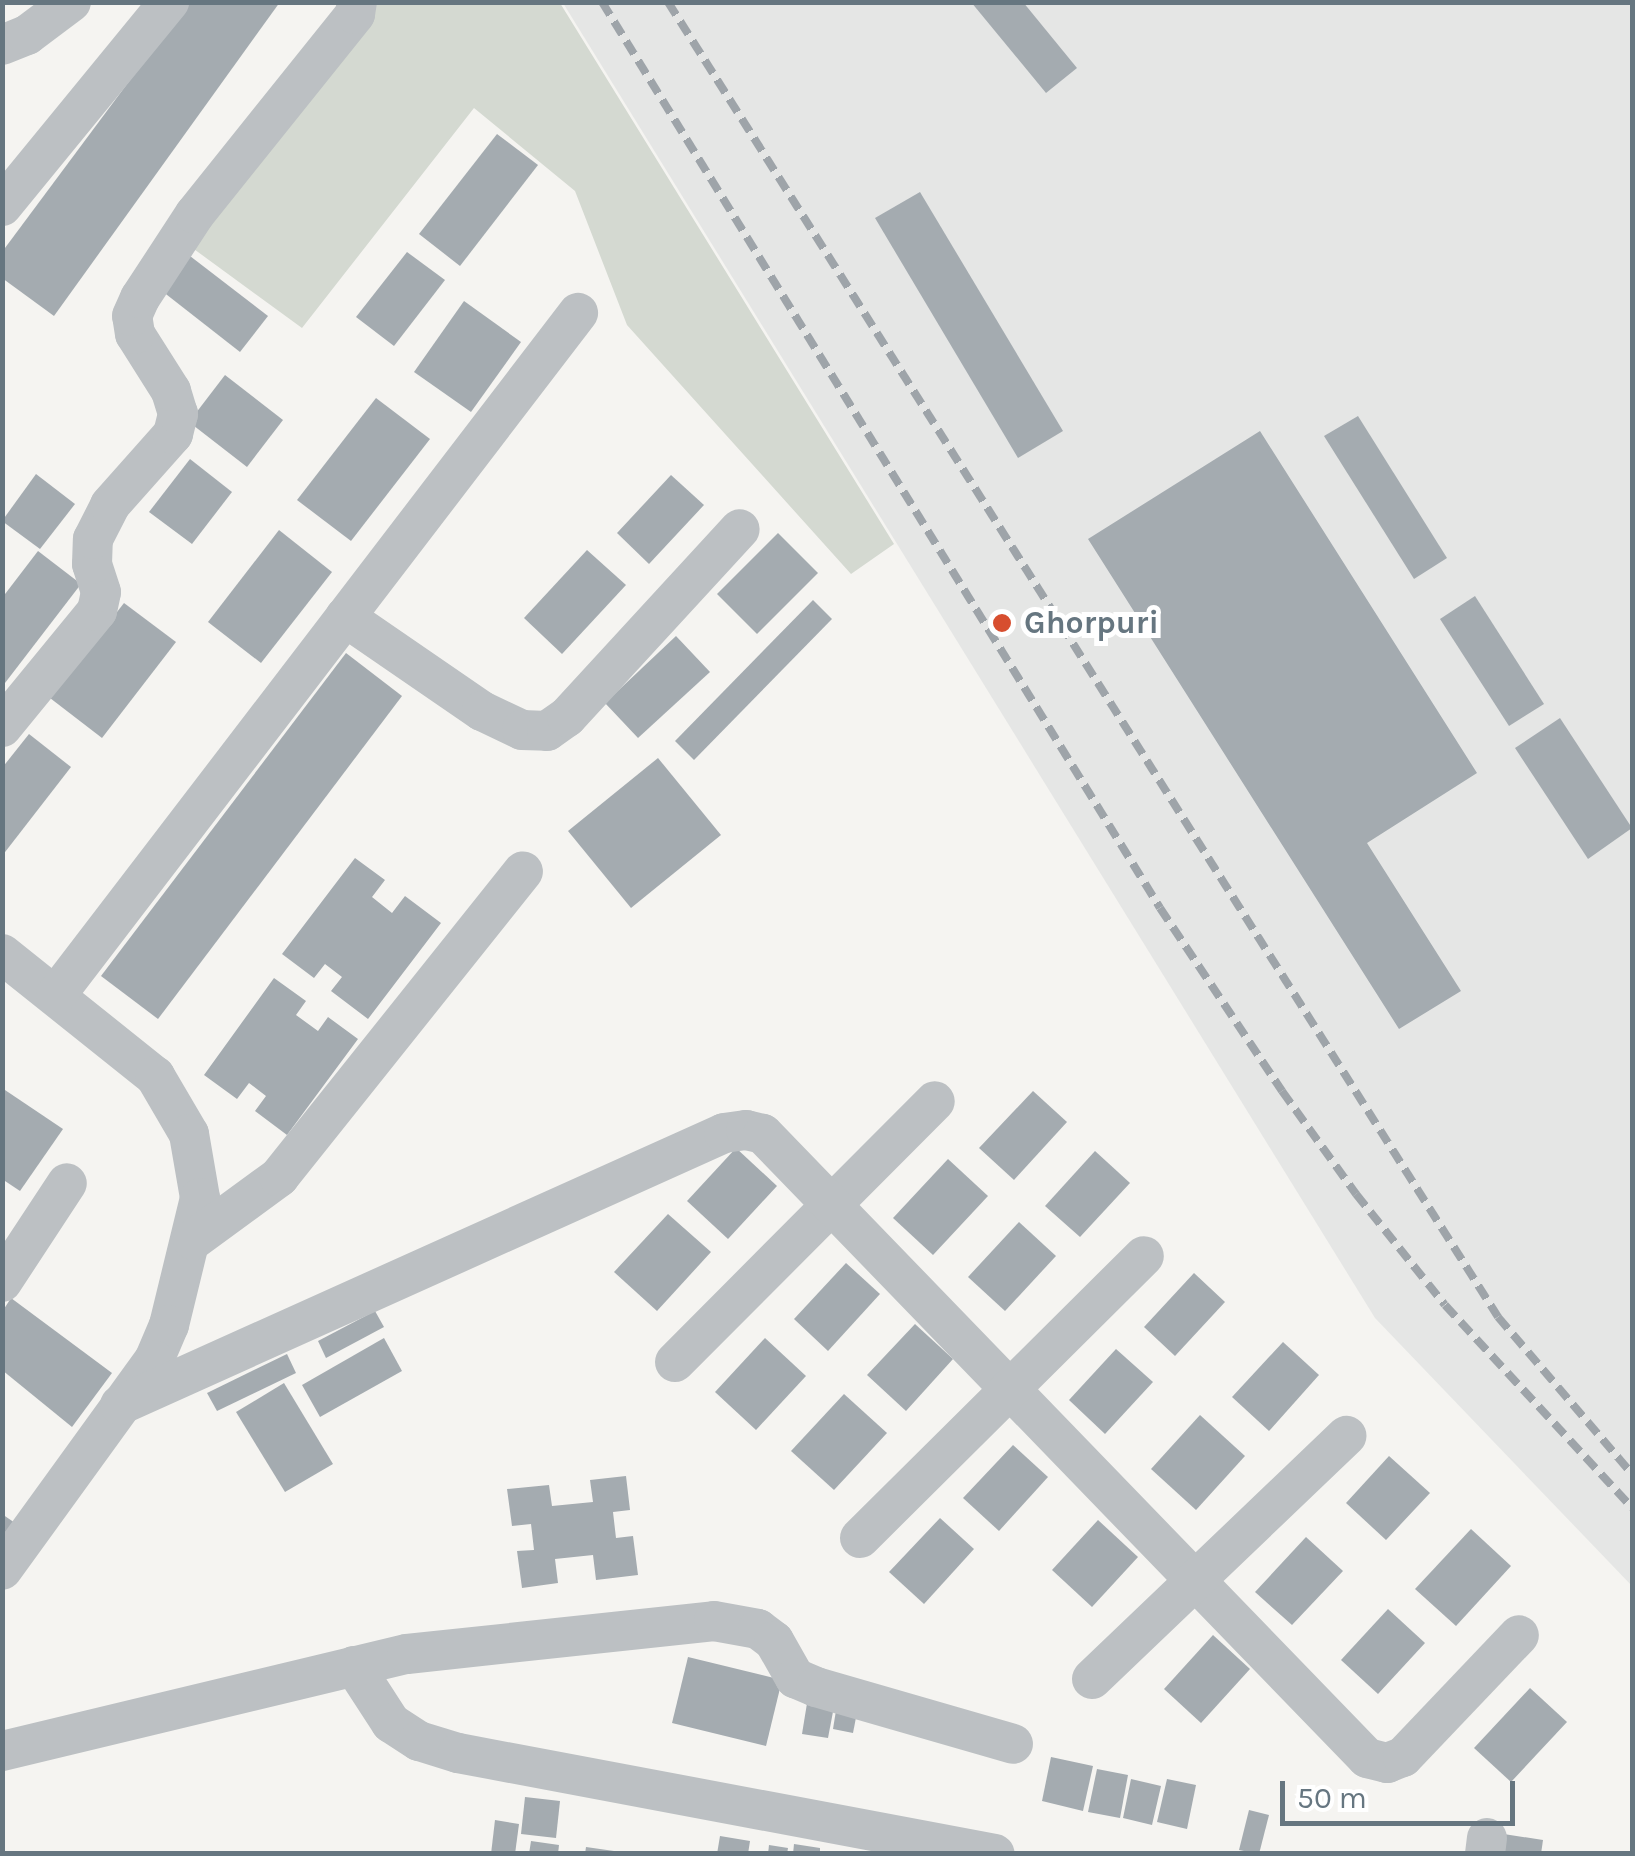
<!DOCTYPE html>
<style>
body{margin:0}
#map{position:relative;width:1635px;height:1856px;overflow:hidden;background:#f5f4f1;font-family:Karla,sans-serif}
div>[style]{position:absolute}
.built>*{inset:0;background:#e5e6e5}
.green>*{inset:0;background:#d4d9d1}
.building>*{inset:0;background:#a4abb0}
.minor>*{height:40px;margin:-20px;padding:0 20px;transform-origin:20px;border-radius:20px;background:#bcc0c3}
.rail>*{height:8px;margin-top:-4px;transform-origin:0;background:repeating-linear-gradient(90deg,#9ea4a9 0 15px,transparent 0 23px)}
.dots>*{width:28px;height:28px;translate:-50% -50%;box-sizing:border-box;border:5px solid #fff;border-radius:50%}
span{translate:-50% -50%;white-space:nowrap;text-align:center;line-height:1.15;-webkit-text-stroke:10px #fff;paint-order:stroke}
.poi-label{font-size:32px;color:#667680;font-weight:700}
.left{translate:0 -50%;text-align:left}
.frame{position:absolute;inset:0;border:5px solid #667680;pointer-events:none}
.scale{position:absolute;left:1280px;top:1781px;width:235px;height:45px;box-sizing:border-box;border:5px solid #667680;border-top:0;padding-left:12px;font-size:30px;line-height:35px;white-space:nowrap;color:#667680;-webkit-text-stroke:8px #fff;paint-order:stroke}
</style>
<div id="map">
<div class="built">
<div style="clip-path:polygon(563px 3px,1632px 3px,1632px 1586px,1375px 1318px)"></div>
</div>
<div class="green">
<div style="clip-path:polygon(377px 3px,560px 3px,894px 544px,851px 574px,627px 325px,575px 191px,474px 108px,302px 328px,187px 244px)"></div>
</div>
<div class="building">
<div style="clip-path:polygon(188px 2px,280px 2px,54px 316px,2px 278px,2px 252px)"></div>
<div style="clip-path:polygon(971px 2px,1023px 2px,1077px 68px,1046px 93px)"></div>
<div style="clip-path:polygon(497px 134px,538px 165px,460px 266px,419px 234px)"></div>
<div style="clip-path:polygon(920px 192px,1063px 431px,1018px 458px,875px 218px)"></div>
<div style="clip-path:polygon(407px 252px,445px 280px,394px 346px,356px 317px)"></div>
<div style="clip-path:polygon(190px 256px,268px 316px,240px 352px,162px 291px)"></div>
<div style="clip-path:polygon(464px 301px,521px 342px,471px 412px,414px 372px)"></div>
<div style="clip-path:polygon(225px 375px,283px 420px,247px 467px,189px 422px)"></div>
<div style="clip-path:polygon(376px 398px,430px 439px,351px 541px,297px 500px)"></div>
<div style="clip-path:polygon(1358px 416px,1447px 558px,1414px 579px,1324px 436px)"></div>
<div style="clip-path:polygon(1260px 431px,1477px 773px,1367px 843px,1461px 991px,1399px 1029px,1088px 539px)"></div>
<div style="clip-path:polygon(190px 459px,232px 492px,192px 544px,149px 512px)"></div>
<div style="clip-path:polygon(36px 474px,75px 504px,40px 549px,2px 521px)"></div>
<div style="clip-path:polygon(671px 475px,704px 505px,649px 564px,617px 533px)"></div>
<div style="clip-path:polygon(279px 530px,332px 572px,261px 663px,208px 622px)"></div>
<div style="clip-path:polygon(778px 533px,818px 573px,757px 634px,717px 594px)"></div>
<div style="clip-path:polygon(587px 550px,626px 585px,562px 654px,524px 618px)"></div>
<div style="clip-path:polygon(38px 551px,81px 584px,5px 683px,2px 598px)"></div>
<div style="clip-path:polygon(1475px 596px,1544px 704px,1509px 726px,1440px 619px)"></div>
<div style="clip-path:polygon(813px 600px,832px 619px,694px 760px,675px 741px)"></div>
<div style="clip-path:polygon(124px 603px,176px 642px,102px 738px,50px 698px)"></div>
<div style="clip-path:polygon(676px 636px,710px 672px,638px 738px,605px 703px)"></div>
<div style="clip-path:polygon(346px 653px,402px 696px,158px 1019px,101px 976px)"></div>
<div style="clip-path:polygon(1560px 718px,1632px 828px,1588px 859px,1515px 748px)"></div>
<div style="clip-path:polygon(29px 734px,71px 767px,2px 856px,2px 768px)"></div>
<div style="clip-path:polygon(658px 758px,721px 835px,631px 908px,568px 831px)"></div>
<div style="clip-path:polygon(355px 858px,385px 880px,372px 897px,392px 913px,405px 896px,441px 923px,368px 1019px,331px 991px,342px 977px,325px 964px,314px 978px,282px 954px)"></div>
<div style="clip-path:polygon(274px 978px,306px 1001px,296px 1015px,318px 1031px,328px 1017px,358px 1039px,287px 1135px,255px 1111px,266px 1096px,249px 1083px,237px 1099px,204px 1075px)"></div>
<div style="clip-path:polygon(2px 1088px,63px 1129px,20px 1191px,2px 1179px)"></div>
<div style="clip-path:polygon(1033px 1091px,1067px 1122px,1014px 1180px,979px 1148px)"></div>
<div style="clip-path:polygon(736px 1148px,777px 1186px,728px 1239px,687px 1201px)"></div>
<div style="clip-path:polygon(1095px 1151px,1130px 1183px,1080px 1237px,1045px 1206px)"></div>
<div style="clip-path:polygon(948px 1159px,988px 1196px,933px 1255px,893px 1218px)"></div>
<div style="clip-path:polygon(668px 1214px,711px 1252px,657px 1311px,614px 1272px)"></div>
<div style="clip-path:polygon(1019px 1222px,1056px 1256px,1005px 1311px,968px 1277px)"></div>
<div style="clip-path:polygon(846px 1263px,880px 1294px,828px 1351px,794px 1319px)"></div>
<div style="clip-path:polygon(1194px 1273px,1225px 1302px,1175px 1356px,1144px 1327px)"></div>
<div style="clip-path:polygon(11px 1298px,112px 1373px,72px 1427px,2px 1370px,2px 1312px)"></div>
<div style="clip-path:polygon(375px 1311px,384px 1327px,326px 1358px,318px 1341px)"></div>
<div style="clip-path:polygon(915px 1324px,953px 1359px,906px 1411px,867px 1375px)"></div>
<div style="clip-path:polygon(384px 1338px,402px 1371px,320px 1417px,302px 1385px)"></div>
<div style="clip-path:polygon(765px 1338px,806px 1376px,756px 1430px,715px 1392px)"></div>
<div style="clip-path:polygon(1283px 1342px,1319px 1375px,1269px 1431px,1232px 1397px)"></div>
<div style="clip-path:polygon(1116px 1349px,1153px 1382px,1105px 1434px,1069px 1400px)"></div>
<div style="clip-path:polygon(287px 1354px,296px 1373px,217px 1411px,207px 1393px)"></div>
<div style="clip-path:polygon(284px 1383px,333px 1464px,285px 1492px,236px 1412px)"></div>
<div style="clip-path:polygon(844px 1394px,887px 1433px,834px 1490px,791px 1451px)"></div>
<div style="clip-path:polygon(1200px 1415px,1245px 1456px,1196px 1510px,1151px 1469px)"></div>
<div style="clip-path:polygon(1013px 1445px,1048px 1477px,999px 1531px,963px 1498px)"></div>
<div style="clip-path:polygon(1389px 1456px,1430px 1493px,1386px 1540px,1346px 1503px)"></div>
<div style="clip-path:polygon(626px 1476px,630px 1510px,613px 1512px,616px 1538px,633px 1536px,638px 1575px,596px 1580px,593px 1555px,555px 1559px,558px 1583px,522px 1588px,517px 1551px,534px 1550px,531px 1524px,512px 1526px,507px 1489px,549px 1485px,552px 1506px,593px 1502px,590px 1480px)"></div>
<div style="clip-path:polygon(2px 1514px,15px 1523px,2px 1540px)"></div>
<div style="clip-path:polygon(940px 1518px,974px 1549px,924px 1604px,889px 1572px)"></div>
<div style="clip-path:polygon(1098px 1520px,1138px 1557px,1092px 1607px,1052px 1570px)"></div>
<div style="clip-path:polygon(1471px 1529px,1511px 1566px,1456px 1626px,1415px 1589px)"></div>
<div style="clip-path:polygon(1306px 1537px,1343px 1571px,1292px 1625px,1255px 1592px)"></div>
<div style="clip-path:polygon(1388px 1609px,1425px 1643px,1378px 1694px,1341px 1660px)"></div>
<div style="clip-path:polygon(1213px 1635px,1250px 1669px,1201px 1723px,1164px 1689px)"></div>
<div style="clip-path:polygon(688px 1657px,782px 1680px,766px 1746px,672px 1723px)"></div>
<div style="clip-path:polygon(1530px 1688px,1567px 1722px,1511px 1782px,1474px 1748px)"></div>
<div style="clip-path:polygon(809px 1691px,836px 1696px,828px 1738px,802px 1734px)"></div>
<div style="clip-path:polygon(838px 1698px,859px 1702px,853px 1733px,833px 1729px)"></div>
<div style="clip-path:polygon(1051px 1757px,1093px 1766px,1083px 1811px,1042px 1801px)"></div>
<div style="clip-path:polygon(1097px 1769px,1128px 1775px,1120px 1818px,1088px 1812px)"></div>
<div style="clip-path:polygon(1131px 1779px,1161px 1786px,1152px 1825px,1123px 1818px)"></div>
<div style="clip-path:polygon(1167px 1779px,1196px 1785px,1187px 1829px,1157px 1822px)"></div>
<div style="clip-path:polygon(525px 1797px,560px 1801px,556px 1838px,521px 1834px)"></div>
<div style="clip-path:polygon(1249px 1810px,1269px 1815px,1259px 1854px,1239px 1850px)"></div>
<div style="clip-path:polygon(495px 1820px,519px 1824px,515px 1854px,491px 1854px)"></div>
<div style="clip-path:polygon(1491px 1832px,1543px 1840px,1541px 1854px,1488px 1854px)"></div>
<div style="clip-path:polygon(720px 1836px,750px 1841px,748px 1854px,717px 1854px)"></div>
<div style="clip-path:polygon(531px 1841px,559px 1845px,558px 1854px,529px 1854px)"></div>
<div style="clip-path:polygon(794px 1844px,820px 1848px,820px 1854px,793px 1854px)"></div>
<div style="clip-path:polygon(769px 1845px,788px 1848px,787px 1854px,768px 1854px)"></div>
<div style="clip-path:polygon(586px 1847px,614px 1851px,614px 1854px,585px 1854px)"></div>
</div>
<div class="minor">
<div style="left:2px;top:45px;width:27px;rotate:-22deg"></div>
<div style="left:27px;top:35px;width:55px;rotate:-36.9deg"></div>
<div style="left:2px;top:206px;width:264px;rotate:-50.7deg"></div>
<div style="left:345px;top:617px;width:166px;rotate:34.5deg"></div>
<div style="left:482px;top:711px;width:44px;rotate:25.4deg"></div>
<div style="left:522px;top:730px;width:25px;rotate:2deg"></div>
<div style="left:547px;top:731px;width:24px;rotate:-35deg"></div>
<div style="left:567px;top:717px;width:255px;rotate:-47.4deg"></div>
<div style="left:2px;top:727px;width:150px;rotate:-50.7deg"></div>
<div style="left:97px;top:611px;width:19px;rotate:-78deg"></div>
<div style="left:101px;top:592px;width:29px;rotate:-108deg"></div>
<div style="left:92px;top:564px;width:25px;rotate:-88deg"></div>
<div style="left:93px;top:539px;width:38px;rotate:-63deg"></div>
<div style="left:110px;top:505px;width:95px;rotate:-48.4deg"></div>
<div style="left:173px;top:434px;width:21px;rotate:-76deg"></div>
<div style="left:178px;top:414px;width:24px;rotate:-107deg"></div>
<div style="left:171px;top:391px;width:67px;rotate:-122.3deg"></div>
<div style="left:135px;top:334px;width:18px;rotate:-99deg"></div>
<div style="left:132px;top:316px;width:20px;rotate:-66deg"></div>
<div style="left:140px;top:298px;width:100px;rotate:-56.8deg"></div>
<div style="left:195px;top:214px;width:256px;rotate:-51.3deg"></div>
<div style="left:355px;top:14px;width:12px;rotate:-81deg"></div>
<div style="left:2px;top:954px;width:196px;rotate:38.6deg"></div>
<div style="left:155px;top:1076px;width:67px;rotate:59.6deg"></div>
<div style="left:189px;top:1134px;width:65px;rotate:80.2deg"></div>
<div style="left:200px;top:1198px;width:131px;rotate:103.7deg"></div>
<div style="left:169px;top:1325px;width:38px;rotate:113deg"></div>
<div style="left:154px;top:1360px;width:259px;rotate:125.9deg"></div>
<div style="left:56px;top:995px;width:859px;rotate:-52.57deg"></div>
<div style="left:193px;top:1240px;width:107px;rotate:-36.2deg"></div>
<div style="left:279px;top:1177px;width:391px;rotate:-51.4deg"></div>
<div style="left:2px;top:1282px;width:118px;rotate:-56.7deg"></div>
<div style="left:675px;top:1362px;width:368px;rotate:-45.1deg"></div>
<div style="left:120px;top:1405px;width:662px;rotate:-24.24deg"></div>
<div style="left:724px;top:1133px;width:22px;rotate:-8deg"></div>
<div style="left:746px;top:1130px;width:17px;rotate:13deg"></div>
<div style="left:763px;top:1134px;width:868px;rotate:45.93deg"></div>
<div style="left:1367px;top:1758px;width:21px;rotate:14deg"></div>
<div style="left:1387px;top:1763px;width:17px;rotate:-21deg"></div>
<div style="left:1403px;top:1757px;width:168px;rotate:-46.4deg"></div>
<div style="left:860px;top:1538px;width:400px;rotate:-44.8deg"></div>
<div style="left:354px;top:1666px;width:68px;rotate:57deg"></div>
<div style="left:391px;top:1723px;width:33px;rotate:33deg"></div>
<div style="left:419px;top:1741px;width:41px;rotate:17.1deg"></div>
<div style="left:458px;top:1753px;width:546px;rotate:10.65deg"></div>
<div style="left:1092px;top:1679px;width:352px;rotate:-43.7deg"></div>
<div style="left:2px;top:1751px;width:416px;rotate:-13.5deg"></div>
<div style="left:407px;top:1654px;width:309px;rotate:-6.1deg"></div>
<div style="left:714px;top:1621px;width:45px;rotate:10.3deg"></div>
<div style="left:758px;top:1629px;width:20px;rotate:37deg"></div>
<div style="left:774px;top:1641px;width:43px;rotate:60.4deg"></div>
<div style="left:795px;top:1678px;width:23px;rotate:23deg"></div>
<div style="left:816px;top:1687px;width:205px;rotate:16.1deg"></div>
<div style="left:1485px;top:1854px;width:16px;rotate:-83deg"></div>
</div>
<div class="rail">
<div style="left:602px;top:2px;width:1064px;rotate:58.37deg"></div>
<div style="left:1160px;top:908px;width:220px;rotate:56.3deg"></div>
<div style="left:1282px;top:1091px;width:127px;rotate:54.3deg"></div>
<div style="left:1356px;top:1194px;width:142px;rotate:51.3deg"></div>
<div style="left:1445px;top:1305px;width:276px;rotate:47.3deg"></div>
<div style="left:668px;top:2px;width:1555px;rotate:57.74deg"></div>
<div style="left:1498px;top:1317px;width:206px;rotate:49.5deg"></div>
</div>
<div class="dots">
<div style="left:1002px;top:623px;background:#d74e2f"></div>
</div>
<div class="poi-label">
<span class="left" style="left:1024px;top:623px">Ghorpuri</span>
</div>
<div class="frame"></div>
<div class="scale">50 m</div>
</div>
